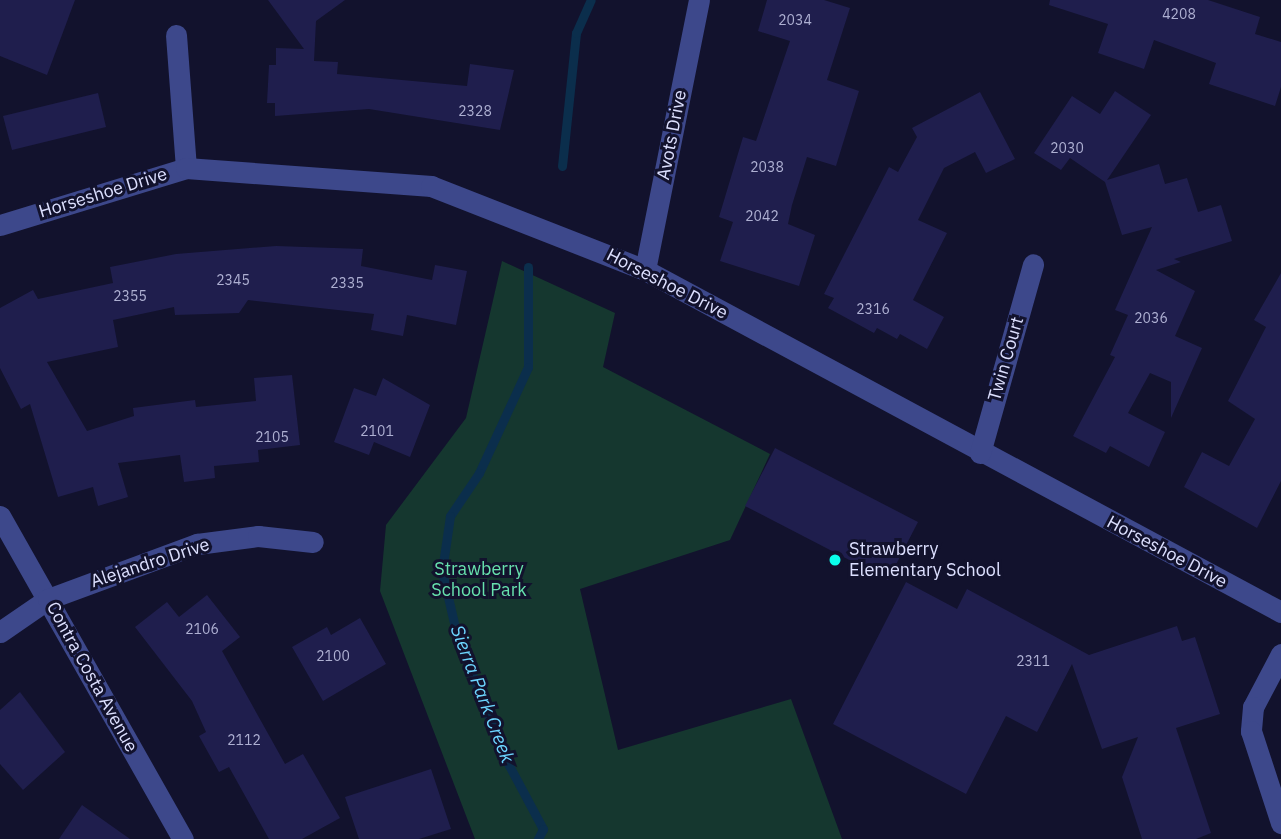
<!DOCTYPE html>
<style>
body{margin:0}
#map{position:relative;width:1281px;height:839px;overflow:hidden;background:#12122d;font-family:"IBM Plex Sans",sans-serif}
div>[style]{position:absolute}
.green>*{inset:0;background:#15372f}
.stream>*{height:9px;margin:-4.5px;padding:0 4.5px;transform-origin:4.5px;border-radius:4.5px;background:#0b2e4c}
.building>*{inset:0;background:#1f1e4d}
.minor>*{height:21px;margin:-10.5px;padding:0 10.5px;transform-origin:10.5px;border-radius:10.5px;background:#3d488b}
.dots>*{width:19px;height:19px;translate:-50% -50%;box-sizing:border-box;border:4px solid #12122d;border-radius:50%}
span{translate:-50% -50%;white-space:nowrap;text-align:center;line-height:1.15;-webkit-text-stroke:6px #12122d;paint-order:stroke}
.number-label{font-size:14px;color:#aeb0d2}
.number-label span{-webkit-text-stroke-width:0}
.street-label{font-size:18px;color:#dde0ff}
.poi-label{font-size:18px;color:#dde0ff}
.left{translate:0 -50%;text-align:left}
.park-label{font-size:18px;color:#67e1ad}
.water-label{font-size:19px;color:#6cd5fe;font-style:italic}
</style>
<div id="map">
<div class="green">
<div style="clip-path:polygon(502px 261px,615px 313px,603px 367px,770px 454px,730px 540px,580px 589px,618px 750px,791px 699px,842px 839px,475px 839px,380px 591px,386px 525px,466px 418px)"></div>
</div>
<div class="stream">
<div style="left:562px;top:166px;width:134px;rotate:-84deg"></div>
<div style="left:576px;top:33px;width:36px;rotate:-66deg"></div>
<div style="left:528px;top:267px;width:100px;rotate:90deg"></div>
<div style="left:528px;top:367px;width:117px;rotate:114.8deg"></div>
<div style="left:479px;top:473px;width:52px;rotate:124deg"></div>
<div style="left:450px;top:516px;width:56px;rotate:98.3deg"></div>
<div style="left:442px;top:571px;width:67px;rotate:77deg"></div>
<div style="left:457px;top:636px;width:129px;rotate:68.6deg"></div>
<div style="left:504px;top:756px;width:83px;rotate:61.9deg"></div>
<div style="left:543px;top:829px;width:11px;rotate:117deg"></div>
</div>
<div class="building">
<div style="clip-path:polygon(0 0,75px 0,47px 75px,0 56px)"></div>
<div style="clip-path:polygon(268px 0,345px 0,316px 21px,314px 61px,338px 62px,337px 74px,467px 86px,470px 64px,514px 70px,500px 130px,369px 109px,275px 116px,275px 103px,267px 103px,269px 65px,276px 65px,276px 48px,304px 49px)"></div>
<div style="clip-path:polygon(767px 0,824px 0,850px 8px,827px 80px,859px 91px,836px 166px,807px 157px,792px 205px,788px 224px,815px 235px,799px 286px,720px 261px,733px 222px,719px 217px,743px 137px,756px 141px,790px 41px,758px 31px)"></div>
<div style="clip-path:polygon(1050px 0,1208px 0,1260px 17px,1255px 34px,1281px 42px,1281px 87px,1275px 106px,1209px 84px,1216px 63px,1154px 40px,1144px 69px,1098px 53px,1108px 24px,1049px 5px)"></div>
<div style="clip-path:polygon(1115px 91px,1151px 115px,1107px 180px,1159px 164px,1165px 184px,1187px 178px,1198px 212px,1221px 205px,1232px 241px,1174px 259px,1181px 262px,1156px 270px,1195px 291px,1175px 336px,1202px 348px,1171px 418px,1171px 382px,1150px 373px,1128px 413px,1165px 432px,1149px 467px,1110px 446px,1106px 453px,1073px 436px,1115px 357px,1110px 355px,1128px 315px,1115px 310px,1152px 227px,1122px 235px,1105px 182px,1070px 158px,1061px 170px,1034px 153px,1072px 96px,1100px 114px)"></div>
<div style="clip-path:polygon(980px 92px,1015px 159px,986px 173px,975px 152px,944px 168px,918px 220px,947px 233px,913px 300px,944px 317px,927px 349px,900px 334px,897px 339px,877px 328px,874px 333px,828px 308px,834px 298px,824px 294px,889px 167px,898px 172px,917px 137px,912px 128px)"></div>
<div style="clip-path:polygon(98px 93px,106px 127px,12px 150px,3px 116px)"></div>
<div style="clip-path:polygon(276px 246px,363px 249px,361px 266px,432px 280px,435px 265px,467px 271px,456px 325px,407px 315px,403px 336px,371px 330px,374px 314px,248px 300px,239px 313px,175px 315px,174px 307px,113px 320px,118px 347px,47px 362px,87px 431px,134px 416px,133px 408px,195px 400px,196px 407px,256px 401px,254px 378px,292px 375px,300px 445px,258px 450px,259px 462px,214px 466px,215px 478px,184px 482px,180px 455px,118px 463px,128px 497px,98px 506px,93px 487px,58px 497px,30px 404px,21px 409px,0 368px,0 308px,33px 290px,38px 299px,113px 283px,110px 267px,176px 254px)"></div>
<div style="clip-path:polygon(1281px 273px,1281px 481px,1257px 528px,1184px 487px,1202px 452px,1229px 466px,1255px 419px,1228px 401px,1266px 327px,1254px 320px)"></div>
<div style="clip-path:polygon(383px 378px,430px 405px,410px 457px,374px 442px,369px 455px,334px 442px,354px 388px,376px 396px)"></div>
<div style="clip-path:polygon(775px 448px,918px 522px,888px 580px,745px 506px)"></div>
<div style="clip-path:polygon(906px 582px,957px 609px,967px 589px,1089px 655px,1177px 626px,1182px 641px,1195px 637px,1220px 714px,1176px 728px,1211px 833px,1196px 839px,1142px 839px,1122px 777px,1138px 737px,1102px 749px,1072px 664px,1037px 732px,1006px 716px,966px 794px,833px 724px)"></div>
<div style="clip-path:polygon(207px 595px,240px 637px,222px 651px,285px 764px,303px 754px,340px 818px,302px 839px,269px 839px,229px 767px,219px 772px,199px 736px,206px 732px,192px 701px,135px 627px,167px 602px,179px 617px)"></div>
<div style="clip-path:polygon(360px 618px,386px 664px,323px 701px,292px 647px,327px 627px,331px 635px)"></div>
<div style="clip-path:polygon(20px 692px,65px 752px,23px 790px,0 764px,0 710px)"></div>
<div style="clip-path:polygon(431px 769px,451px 829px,419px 839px,359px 839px,345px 797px)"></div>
<div style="clip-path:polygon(82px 805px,130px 839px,59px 839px)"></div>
</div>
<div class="minor">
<div style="left:176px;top:35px;width:133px;rotate:85.7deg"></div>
<div style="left:0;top:225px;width:195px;rotate:-17deg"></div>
<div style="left:186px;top:168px;width:246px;rotate:4.2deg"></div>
<div style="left:431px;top:186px;width:230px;rotate:21.4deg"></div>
<div style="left:645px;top:270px;width:722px;rotate:28.27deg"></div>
<div style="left:645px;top:270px;width:275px;rotate:-78.7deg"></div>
<div style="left:980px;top:453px;width:196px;rotate:-74.3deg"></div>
<div style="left:0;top:516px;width:371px;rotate:60.5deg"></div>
<div style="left:0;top:632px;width:58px;rotate:-34.5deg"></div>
<div style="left:48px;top:599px;width:159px;rotate:-20.3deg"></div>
<div style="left:197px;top:544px;width:62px;rotate:-7.5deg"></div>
<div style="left:258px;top:536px;width:55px;rotate:6.2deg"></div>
<div style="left:1281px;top:654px;width:60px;rotate:117.8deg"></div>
<div style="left:1253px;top:707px;width:24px;rotate:95deg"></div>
<div style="left:1251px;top:731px;width:97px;rotate:71.9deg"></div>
</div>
<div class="dots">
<div style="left:835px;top:560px;background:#0afeeb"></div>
</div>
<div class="number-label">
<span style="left:1179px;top:14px">4208</span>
<span style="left:795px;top:20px">2034</span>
<span style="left:475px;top:111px">2328</span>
<span style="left:1067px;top:148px">2030</span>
<span style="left:767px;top:167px">2038</span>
<span style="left:762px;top:216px">2042</span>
<span style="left:233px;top:280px">2345</span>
<span style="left:347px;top:283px">2335</span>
<span style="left:130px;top:296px">2355</span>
<span style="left:873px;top:309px">2316</span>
<span style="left:1151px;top:318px">2036</span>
<span style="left:377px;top:431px">2101</span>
<span style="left:272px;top:437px">2105</span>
<span style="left:202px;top:629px">2106</span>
<span style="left:333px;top:656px">2100</span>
<span style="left:1033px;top:661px">2311</span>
<span style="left:244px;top:740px">2112</span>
</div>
<div class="street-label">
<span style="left:672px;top:135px;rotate:-79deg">Avots Drive</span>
<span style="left:103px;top:193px;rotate:-17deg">Horseshoe Drive</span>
<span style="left:667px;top:284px;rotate:27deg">Horseshoe Drive</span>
<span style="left:1006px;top:359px;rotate:-74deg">Twin Court</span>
<span style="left:1167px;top:552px;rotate:28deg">Horseshoe Drive</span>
<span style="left:150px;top:563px;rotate:-18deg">Alejandro Drive</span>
<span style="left:92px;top:677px;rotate:61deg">Contra Costa Avenue</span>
</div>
<div class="poi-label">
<span class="left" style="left:849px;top:560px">Strawberry<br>Elementary School</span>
</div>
<div class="park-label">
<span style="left:479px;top:580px">Strawberry<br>School Park</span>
</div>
<div class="water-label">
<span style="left:482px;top:694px;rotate:69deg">Sierra Park Creek</span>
</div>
</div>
